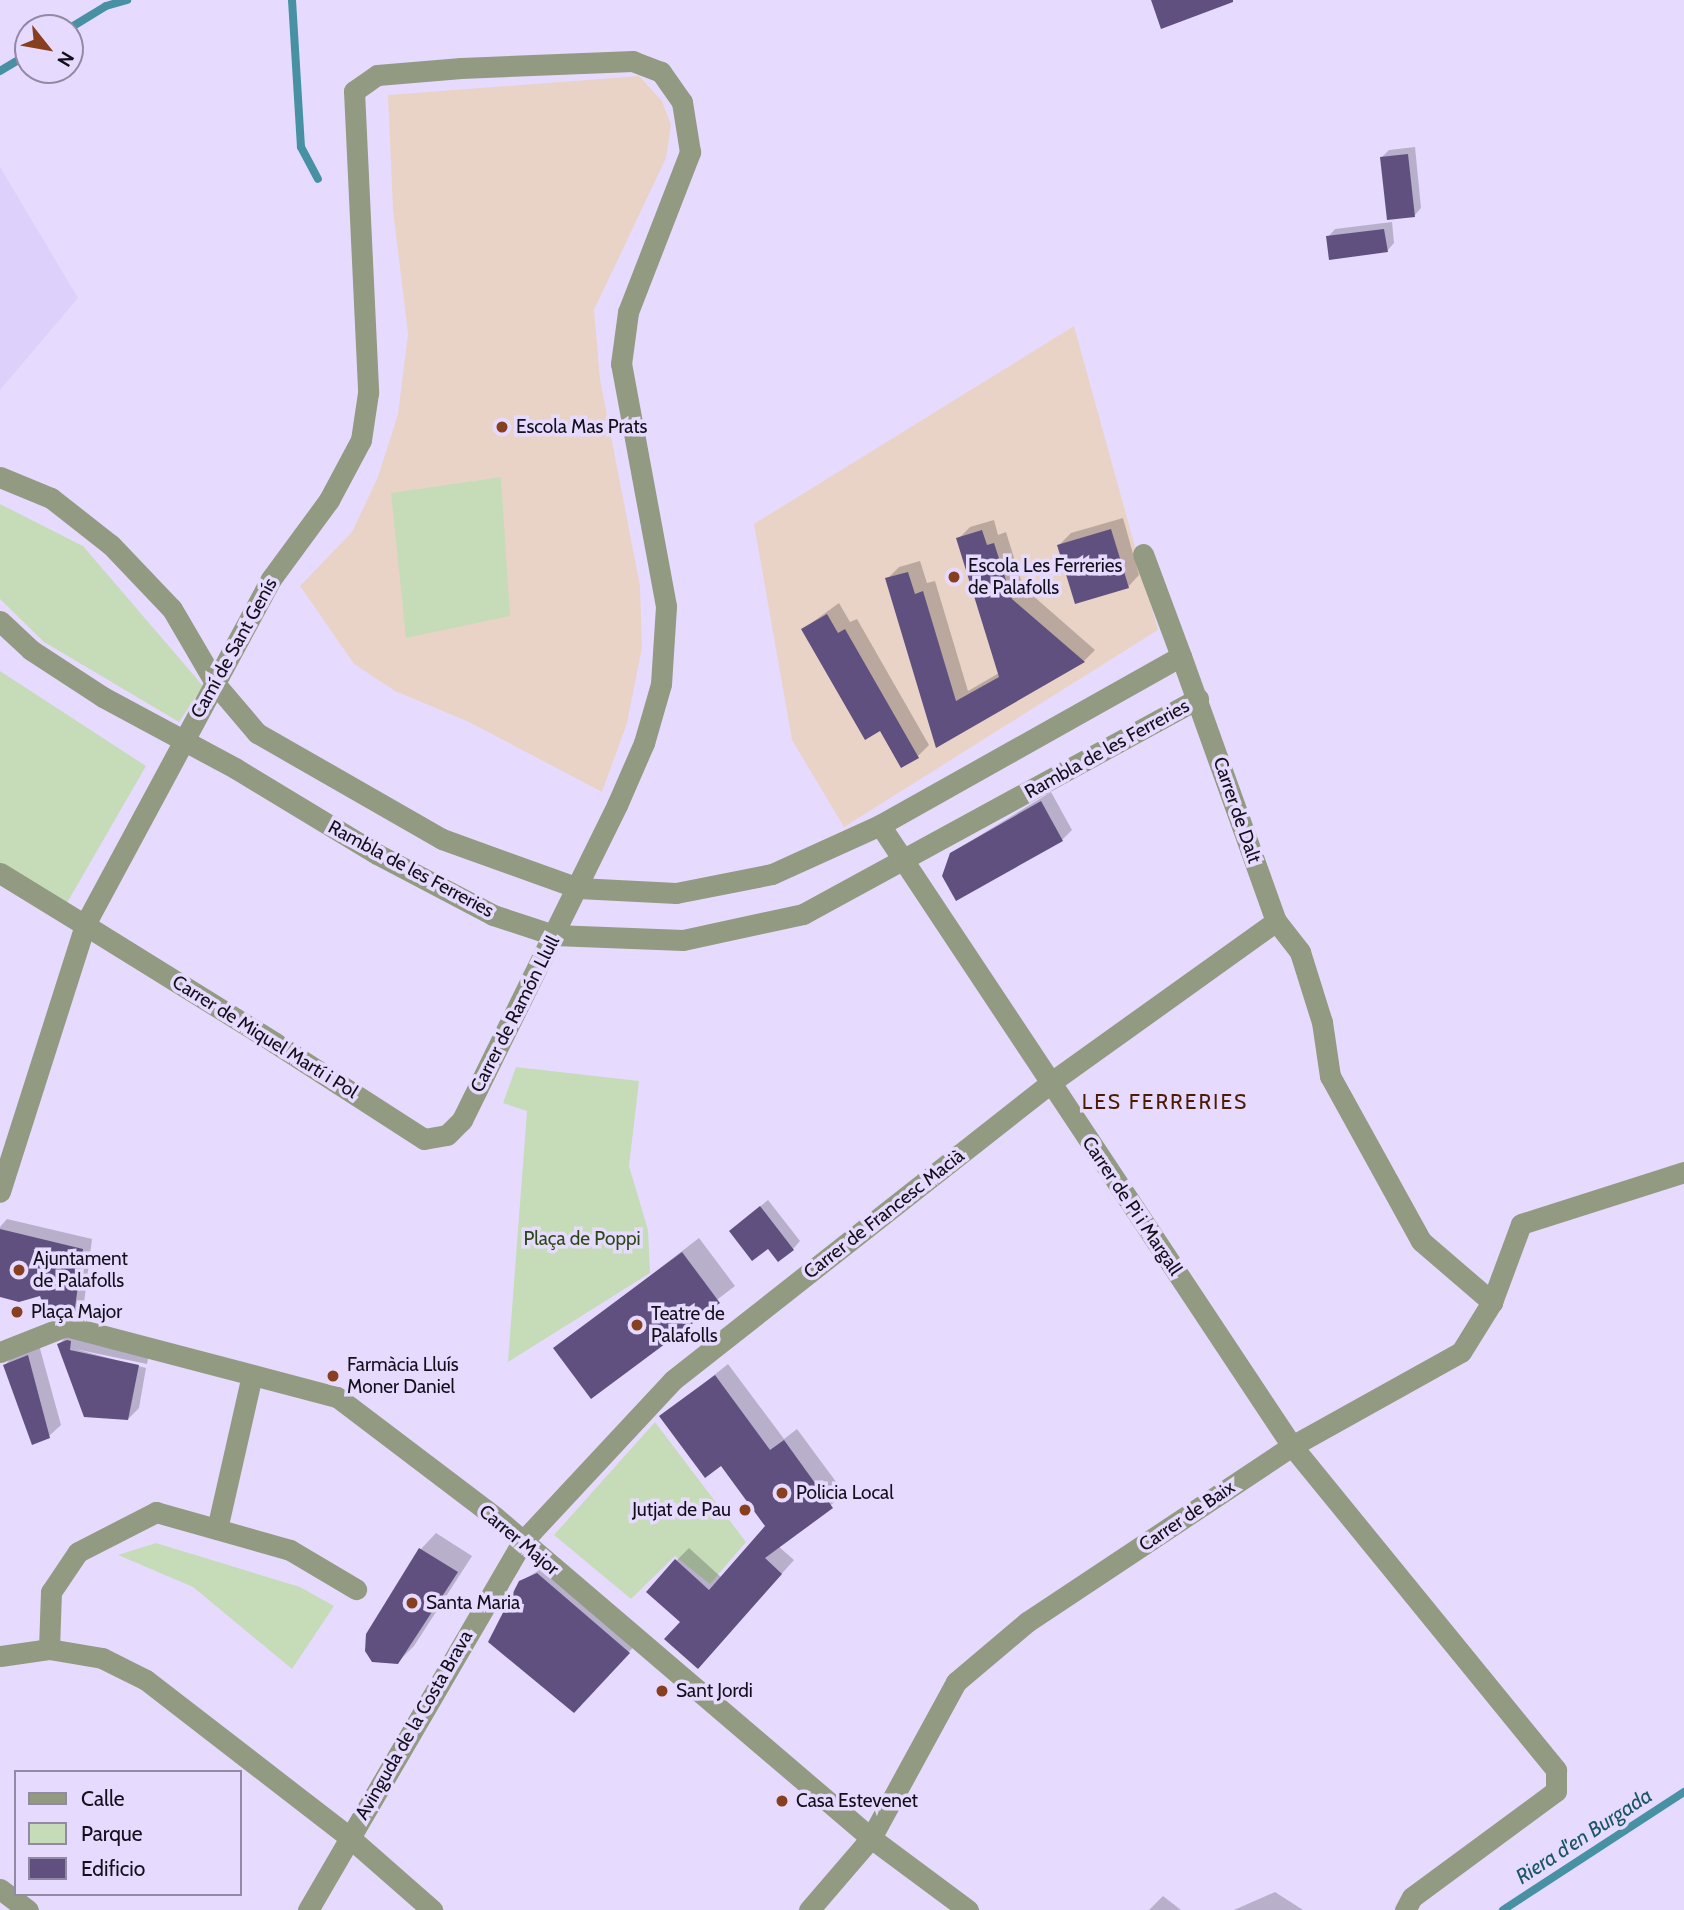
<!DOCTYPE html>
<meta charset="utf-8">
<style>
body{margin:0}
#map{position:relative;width:1684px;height:1910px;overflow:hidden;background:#e6dbfe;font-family:Cabin,sans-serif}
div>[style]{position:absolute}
.built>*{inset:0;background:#ddd0fa}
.education>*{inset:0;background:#e9d3c7}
.green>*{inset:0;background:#c6dcb9}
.shadow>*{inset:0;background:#0003}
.stream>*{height:8px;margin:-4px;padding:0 4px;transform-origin:4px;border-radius:4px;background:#4891a4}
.building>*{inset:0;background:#605080}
.minor>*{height:21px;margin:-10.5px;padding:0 10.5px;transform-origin:10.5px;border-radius:10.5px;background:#929a82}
.dots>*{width:19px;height:19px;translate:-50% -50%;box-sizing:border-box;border:4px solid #e6dbfe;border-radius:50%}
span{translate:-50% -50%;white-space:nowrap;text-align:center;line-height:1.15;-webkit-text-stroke:7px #e6dbfe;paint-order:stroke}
.poi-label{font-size:19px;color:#130f1b}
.left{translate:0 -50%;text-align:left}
.right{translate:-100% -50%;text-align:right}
.street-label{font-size:19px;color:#130f1b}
.park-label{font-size:19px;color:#2c4914}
.neighbourhood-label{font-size:21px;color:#4c1b05;letter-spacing:2px}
.water-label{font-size:21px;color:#1a5765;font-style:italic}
.legend{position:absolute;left:14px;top:1770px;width:228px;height:126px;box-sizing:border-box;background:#e6dbfe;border:2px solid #9289a3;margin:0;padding:9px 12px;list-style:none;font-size:21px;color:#130f1b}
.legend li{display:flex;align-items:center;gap:14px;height:35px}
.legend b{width:35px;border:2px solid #9289a3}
.north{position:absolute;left:14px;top:14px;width:70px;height:70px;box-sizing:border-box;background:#e6dbfe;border:2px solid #9289a3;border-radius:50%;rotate:121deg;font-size:19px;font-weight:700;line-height:28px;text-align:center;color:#130f1b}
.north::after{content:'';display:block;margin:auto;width:24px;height:32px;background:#873f20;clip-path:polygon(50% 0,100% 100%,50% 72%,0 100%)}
</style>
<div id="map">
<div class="built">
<div style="clip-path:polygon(0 167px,78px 298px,0 390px)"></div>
</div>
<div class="education">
<div style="clip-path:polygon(639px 76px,662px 101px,671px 125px,666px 158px,594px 310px,600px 379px,640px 586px,642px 648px,627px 723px,602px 792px,469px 722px,395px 691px,354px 664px,300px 586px,352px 532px,378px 477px,398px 414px,408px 334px,393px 210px,388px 95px)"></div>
<div style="clip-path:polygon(1074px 326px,1158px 630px,844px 827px,792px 740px,754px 524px)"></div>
</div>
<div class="green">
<div style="clip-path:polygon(501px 477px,510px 616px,406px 638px,391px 493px)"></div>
<div style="clip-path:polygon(0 504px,83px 546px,203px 686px,179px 722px,44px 642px,0 599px)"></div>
<div style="clip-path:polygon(0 671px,146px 766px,60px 915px,0 882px)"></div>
<div style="clip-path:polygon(516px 1067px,639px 1081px,629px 1166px,648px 1230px,650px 1273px,508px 1362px,527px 1111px,503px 1103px)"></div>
<div style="clip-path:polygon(655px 1422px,746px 1542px,710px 1584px,675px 1556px,631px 1599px,554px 1535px)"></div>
<div style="clip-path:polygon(156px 1543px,300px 1587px,334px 1606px,292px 1669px,193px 1587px,118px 1555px)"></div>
</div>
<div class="shadow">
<div style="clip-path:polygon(1415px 147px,1421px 208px,1414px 216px,1382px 157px,1389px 150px)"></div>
<div style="clip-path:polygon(1392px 222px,1394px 243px,1387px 251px,1328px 237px,1335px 229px)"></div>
<div style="clip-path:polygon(1123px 518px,1139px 575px,1128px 587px,1059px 545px,1071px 533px)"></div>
<div style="clip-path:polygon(994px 520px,998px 535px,1006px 532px,1023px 587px,1095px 650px,1084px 661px,937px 745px,887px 579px,899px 567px,920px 561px,927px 583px,935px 581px,968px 691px,999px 673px,958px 539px,970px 527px)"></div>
<div style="clip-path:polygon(839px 603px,850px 622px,857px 619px,929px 745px,918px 756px,881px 729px,803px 629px)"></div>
<div style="clip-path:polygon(1051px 792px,1072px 830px,1062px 840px,951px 853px)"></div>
<div style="clip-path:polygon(768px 1200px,800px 1241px,793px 1249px,768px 1246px,739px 1224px)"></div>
<div style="clip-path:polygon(7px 1219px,92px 1239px,84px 1303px,74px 1313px,41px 1294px,0 1295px,0 1227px)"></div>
<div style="clip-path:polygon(699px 1238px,735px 1286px,591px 1396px,556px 1348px)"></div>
<div style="clip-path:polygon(70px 1333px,149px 1354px,147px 1364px,75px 1349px,146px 1368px,139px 1408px,128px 1419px,59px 1344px)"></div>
<div style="clip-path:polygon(39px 1345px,61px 1425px,49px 1436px,5px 1365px,16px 1353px)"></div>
<div style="clip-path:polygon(728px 1364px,784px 1439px,797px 1429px,845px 1494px,778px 1546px,794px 1560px,710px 1654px,682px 1622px,676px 1561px,689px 1548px,722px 1578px,767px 1526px,722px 1463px,662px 1417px)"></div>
<div style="clip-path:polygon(436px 1533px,472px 1556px,414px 1646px,398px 1662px,368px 1635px,421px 1549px)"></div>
<div style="clip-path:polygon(549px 1564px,639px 1641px,584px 1701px,520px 1582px)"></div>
<div style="clip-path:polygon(1275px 1892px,1303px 1910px,1234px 1910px)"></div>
<div style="clip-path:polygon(1163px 1896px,1181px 1910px,1149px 1910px)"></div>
</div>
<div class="stream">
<div style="left:292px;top:0;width:147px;rotate:86.5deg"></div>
<div style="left:301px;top:147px;width:36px;rotate:62deg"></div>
<div style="left:70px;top:28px;width:42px;rotate:-31.4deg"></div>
<div style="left:106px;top:6px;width:22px;rotate:-16deg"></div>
<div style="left:0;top:71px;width:33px;rotate:-31deg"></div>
<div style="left:1503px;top:1910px;width:216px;rotate:-33.1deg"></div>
</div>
<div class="building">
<div style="clip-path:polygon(1151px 0,1233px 0,1233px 2px,1161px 29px)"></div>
<div style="clip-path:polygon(1408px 154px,1415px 217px,1387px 220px,1380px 157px)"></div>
<div style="clip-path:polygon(1384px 229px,1388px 252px,1329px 260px,1326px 236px)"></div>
<div style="clip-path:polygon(1111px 529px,1129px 588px,1075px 604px,1057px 545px)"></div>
<div style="clip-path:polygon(982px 530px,987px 545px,994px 543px,1012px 599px,1085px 662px,936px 748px,885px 578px,908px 572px,915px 594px,923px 591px,956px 701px,999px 677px,956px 538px)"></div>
<div style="clip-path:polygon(827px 614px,838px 633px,845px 629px,919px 758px,901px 768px,880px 731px,865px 740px,801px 629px)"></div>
<div style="clip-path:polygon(1041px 801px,1063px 841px,956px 901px,942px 876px,950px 853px)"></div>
<div style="clip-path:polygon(760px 1206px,794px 1250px,778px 1262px,768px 1249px,752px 1261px,729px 1231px)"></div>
<div style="clip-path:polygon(0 1229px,83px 1249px,74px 1315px,48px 1319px,40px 1296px,19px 1302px,0 1297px)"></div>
<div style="clip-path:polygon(682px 1252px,720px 1303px,591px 1399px,553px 1348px)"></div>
<div style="clip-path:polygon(67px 1340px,71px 1341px,70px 1350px,139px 1365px,128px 1420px,84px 1417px,57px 1344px)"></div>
<div style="clip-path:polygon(28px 1355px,50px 1438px,32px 1445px,3px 1365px)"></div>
<div style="clip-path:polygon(715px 1375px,770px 1450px,784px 1440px,833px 1508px,765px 1558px,782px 1574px,698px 1669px,664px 1639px,680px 1622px,646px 1592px,675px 1559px,709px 1590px,765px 1526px,721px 1466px,705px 1478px,659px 1416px)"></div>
<div style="clip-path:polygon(419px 1548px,458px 1572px,398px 1664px,372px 1662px,365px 1651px,366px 1634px)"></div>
<div style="clip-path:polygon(537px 1573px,630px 1653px,574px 1713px,488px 1642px,519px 1581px)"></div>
</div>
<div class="minor">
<div style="left:0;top:477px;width:55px;rotate:22.4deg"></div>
<div style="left:51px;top:498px;width:76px;rotate:38.1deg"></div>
<div style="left:111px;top:545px;width:88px;rotate:46.4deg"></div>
<div style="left:172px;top:609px;width:89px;rotate:59.7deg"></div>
<div style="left:217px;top:686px;width:62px;rotate:49.6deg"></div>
<div style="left:257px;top:733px;width:213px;rotate:29.8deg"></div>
<div style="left:442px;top:839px;width:145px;rotate:19.8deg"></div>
<div style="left:578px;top:888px;width:98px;rotate:2.9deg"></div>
<div style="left:676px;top:893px;width:98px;rotate:-11.2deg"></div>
<div style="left:772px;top:874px;width:119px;rotate:-24.4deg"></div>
<div style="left:880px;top:825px;width:345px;rotate:-29.3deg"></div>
<div style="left:1181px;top:656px;width:282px;rotate:70.3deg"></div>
<div style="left:1276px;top:921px;width:39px;rotate:52deg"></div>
<div style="left:1300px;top:952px;width:73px;rotate:72.6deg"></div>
<div style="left:1322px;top:1022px;width:55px;rotate:81.6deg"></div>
<div style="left:1330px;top:1076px;width:188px;rotate:61.1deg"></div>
<div style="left:1421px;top:1241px;width:94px;rotate:40.7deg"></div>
<div style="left:1143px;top:554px;width:109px;rotate:69.6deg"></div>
<div style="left:0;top:621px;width:42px;rotate:43.1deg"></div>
<div style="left:31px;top:650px;width:86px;rotate:33.1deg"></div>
<div style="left:103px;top:697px;width:150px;rotate:28.3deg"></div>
<div style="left:235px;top:768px;width:166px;rotate:31.2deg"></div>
<div style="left:377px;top:854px;width:131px;rotate:27.7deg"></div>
<div style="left:493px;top:915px;width:64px;rotate:18.2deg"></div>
<div style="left:554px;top:935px;width:129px;rotate:2.2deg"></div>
<div style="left:683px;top:940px;width:123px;rotate:-12.2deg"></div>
<div style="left:803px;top:914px;width:450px;rotate:-28.6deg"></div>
<div style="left:880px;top:825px;width:745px;rotate:56.44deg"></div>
<div style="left:1292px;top:1446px;width:418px;rotate:50.8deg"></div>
<div style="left:1556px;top:1770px;width:21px;rotate:90deg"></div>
<div style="left:1556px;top:1791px;width:179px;rotate:143.6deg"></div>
<div style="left:1412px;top:1897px;width:15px;rotate:118deg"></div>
<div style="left:0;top:873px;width:100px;rotate:31.5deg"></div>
<div style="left:85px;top:925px;width:224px;rotate:31.8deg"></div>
<div style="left:275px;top:1043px;width:177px;rotate:32.8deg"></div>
<div style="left:424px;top:1139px;width:23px;rotate:-10deg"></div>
<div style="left:447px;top:1135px;width:21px;rotate:-45deg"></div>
<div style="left:462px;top:1120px;width:351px;rotate:-63.8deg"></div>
<div style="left:617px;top:805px;width:68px;rotate:-66.5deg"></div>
<div style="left:644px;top:743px;width:61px;rotate:-73.9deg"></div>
<div style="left:661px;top:684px;width:78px;rotate:-86.3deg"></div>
<div style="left:666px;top:606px;width:246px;rotate:-100.5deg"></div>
<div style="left:621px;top:364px;width:52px;rotate:-82.3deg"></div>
<div style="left:628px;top:312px;width:172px;rotate:-68.8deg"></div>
<div style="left:690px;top:152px;width:51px;rotate:-99.1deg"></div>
<div style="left:682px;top:102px;width:37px;rotate:-125deg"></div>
<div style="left:661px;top:72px;width:30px;rotate:-159deg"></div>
<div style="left:633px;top:61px;width:172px;rotate:177.7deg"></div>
<div style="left:461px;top:68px;width:84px;rotate:175.2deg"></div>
<div style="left:377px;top:75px;width:28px;rotate:145deg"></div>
<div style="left:354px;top:91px;width:302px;rotate:87.3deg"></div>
<div style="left:368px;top:393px;width:48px;rotate:98.5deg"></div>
<div style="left:361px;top:440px;width:68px;rotate:118.1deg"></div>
<div style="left:329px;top:500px;width:98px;rotate:126.3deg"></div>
<div style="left:271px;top:579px;width:393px;rotate:118.3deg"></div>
<div style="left:85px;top:925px;width:280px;rotate:107.7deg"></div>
<div style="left:0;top:1352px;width:71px;rotate:-21.5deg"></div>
<div style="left:66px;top:1326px;width:280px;rotate:14.7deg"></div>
<div style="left:337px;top:1397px;width:198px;rotate:37.2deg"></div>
<div style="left:495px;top:1517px;width:494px;rotate:40.5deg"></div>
<div style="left:871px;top:1838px;width:121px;rotate:36.6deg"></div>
<div style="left:217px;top:1529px;width:158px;rotate:-77.2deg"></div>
<div style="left:49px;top:1649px;width:57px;rotate:-88deg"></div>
<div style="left:51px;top:1592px;width:48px;rotate:-56deg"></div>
<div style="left:78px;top:1552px;width:88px;rotate:-27.1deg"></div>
<div style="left:156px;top:1512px;width:139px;rotate:15.8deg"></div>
<div style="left:290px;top:1550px;width:77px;rotate:30.6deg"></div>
<div style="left:0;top:1656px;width:49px;rotate:-8.1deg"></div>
<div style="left:49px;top:1649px;width:54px;rotate:9.6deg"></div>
<div style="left:102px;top:1658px;width:49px;rotate:26.6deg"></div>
<div style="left:146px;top:1680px;width:257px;rotate:37.7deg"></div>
<div style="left:349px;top:1837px;width:111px;rotate:41.3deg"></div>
<div style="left:0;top:1889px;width:35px;rotate:37deg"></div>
<div style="left:308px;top:1910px;width:426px;rotate:-59.8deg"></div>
<div style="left:522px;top:1542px;width:221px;rotate:-47deg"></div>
<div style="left:673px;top:1380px;width:480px;rotate:-38.2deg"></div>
<div style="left:1050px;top:1083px;width:278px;rotate:-35.6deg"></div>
<div style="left:809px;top:1910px;width:95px;rotate:-49.3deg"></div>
<div style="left:871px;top:1838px;width:178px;rotate:-61.4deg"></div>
<div style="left:956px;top:1682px;width:93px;rotate:-40.2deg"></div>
<div style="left:1027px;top:1622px;width:318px;rotate:-33.6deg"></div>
<div style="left:1292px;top:1446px;width:193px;rotate:-29.1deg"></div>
<div style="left:1461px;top:1352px;width:59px;rotate:-58.2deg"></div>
<div style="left:1492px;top:1302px;width:83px;rotate:-69.6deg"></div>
<div style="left:1521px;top:1224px;width:171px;rotate:-17.7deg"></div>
</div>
<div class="dots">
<div style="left:502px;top:427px;background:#873f20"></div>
<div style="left:954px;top:577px;background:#873f20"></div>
<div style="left:19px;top:1270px;background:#873f20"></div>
<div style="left:17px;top:1312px;background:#873f20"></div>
<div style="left:637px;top:1325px;background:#873f20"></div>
<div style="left:333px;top:1376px;background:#873f20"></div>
<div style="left:782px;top:1493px;background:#873f20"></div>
<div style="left:745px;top:1510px;background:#873f20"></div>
<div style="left:412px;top:1603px;background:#873f20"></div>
<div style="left:662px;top:1691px;background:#873f20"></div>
<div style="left:782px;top:1801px;background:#873f20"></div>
</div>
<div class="poi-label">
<span class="left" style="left:516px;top:427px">Escola Mas Prats</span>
<span class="left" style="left:968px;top:577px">Escola Les Ferreries<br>de Palafolls</span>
<span class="left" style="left:33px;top:1270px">Ajuntament<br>de Palafolls</span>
<span class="left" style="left:31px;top:1312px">Plaça Major</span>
<span class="left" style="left:651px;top:1325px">Teatre de<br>Palafolls</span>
<span class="left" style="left:347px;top:1376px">Farmàcia Lluís<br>Moner Daniel</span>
<span class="left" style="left:796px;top:1493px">Policia Local</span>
<span class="right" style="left:731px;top:1510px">Jutjat de Pau</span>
<span class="left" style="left:426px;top:1603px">Santa Maria</span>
<span class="left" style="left:676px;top:1691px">Sant Jordi</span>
<span class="left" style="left:796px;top:1801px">Casa Estevenet</span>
</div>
<div class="street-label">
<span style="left:234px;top:648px;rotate:-61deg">Camí de Sant Genís</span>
<span style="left:1107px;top:749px;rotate:-29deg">Rambla de les Ferreries</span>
<span style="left:1237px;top:810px;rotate:71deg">Carrer de Dalt</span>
<span style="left:411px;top:869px;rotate:28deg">Rambla de les Ferreries</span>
<span style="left:515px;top:1014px;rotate:-63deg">Carrer de Ramón Llull</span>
<span style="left:265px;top:1037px;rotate:32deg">Carrer de Miquel Martí i Pol</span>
<span style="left:1132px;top:1206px;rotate:56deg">Carrer de Pi i Margall</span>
<span style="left:884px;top:1214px;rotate:-38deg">Carrer de Francesc Macià</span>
<span style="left:1187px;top:1516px;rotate:-34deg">Carrer de Baix</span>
<span style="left:519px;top:1540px;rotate:40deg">Carrer Major</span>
<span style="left:414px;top:1725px;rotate:-60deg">Avinguda de la Costa Brava</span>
</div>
<div class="park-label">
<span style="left:582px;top:1239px">Plaça de Poppi</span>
</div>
<div class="neighbourhood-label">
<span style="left:1165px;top:1102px">LES FERRERIES</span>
</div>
<div class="water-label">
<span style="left:1584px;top:1836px;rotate:-33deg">Riera d'en Burgada</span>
</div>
<ul class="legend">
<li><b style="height:9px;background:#929a82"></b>Calle</li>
<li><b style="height:19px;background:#c6dcb9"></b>Parque</li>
<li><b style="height:19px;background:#605080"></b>Edificio</li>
</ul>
<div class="north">N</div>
</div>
